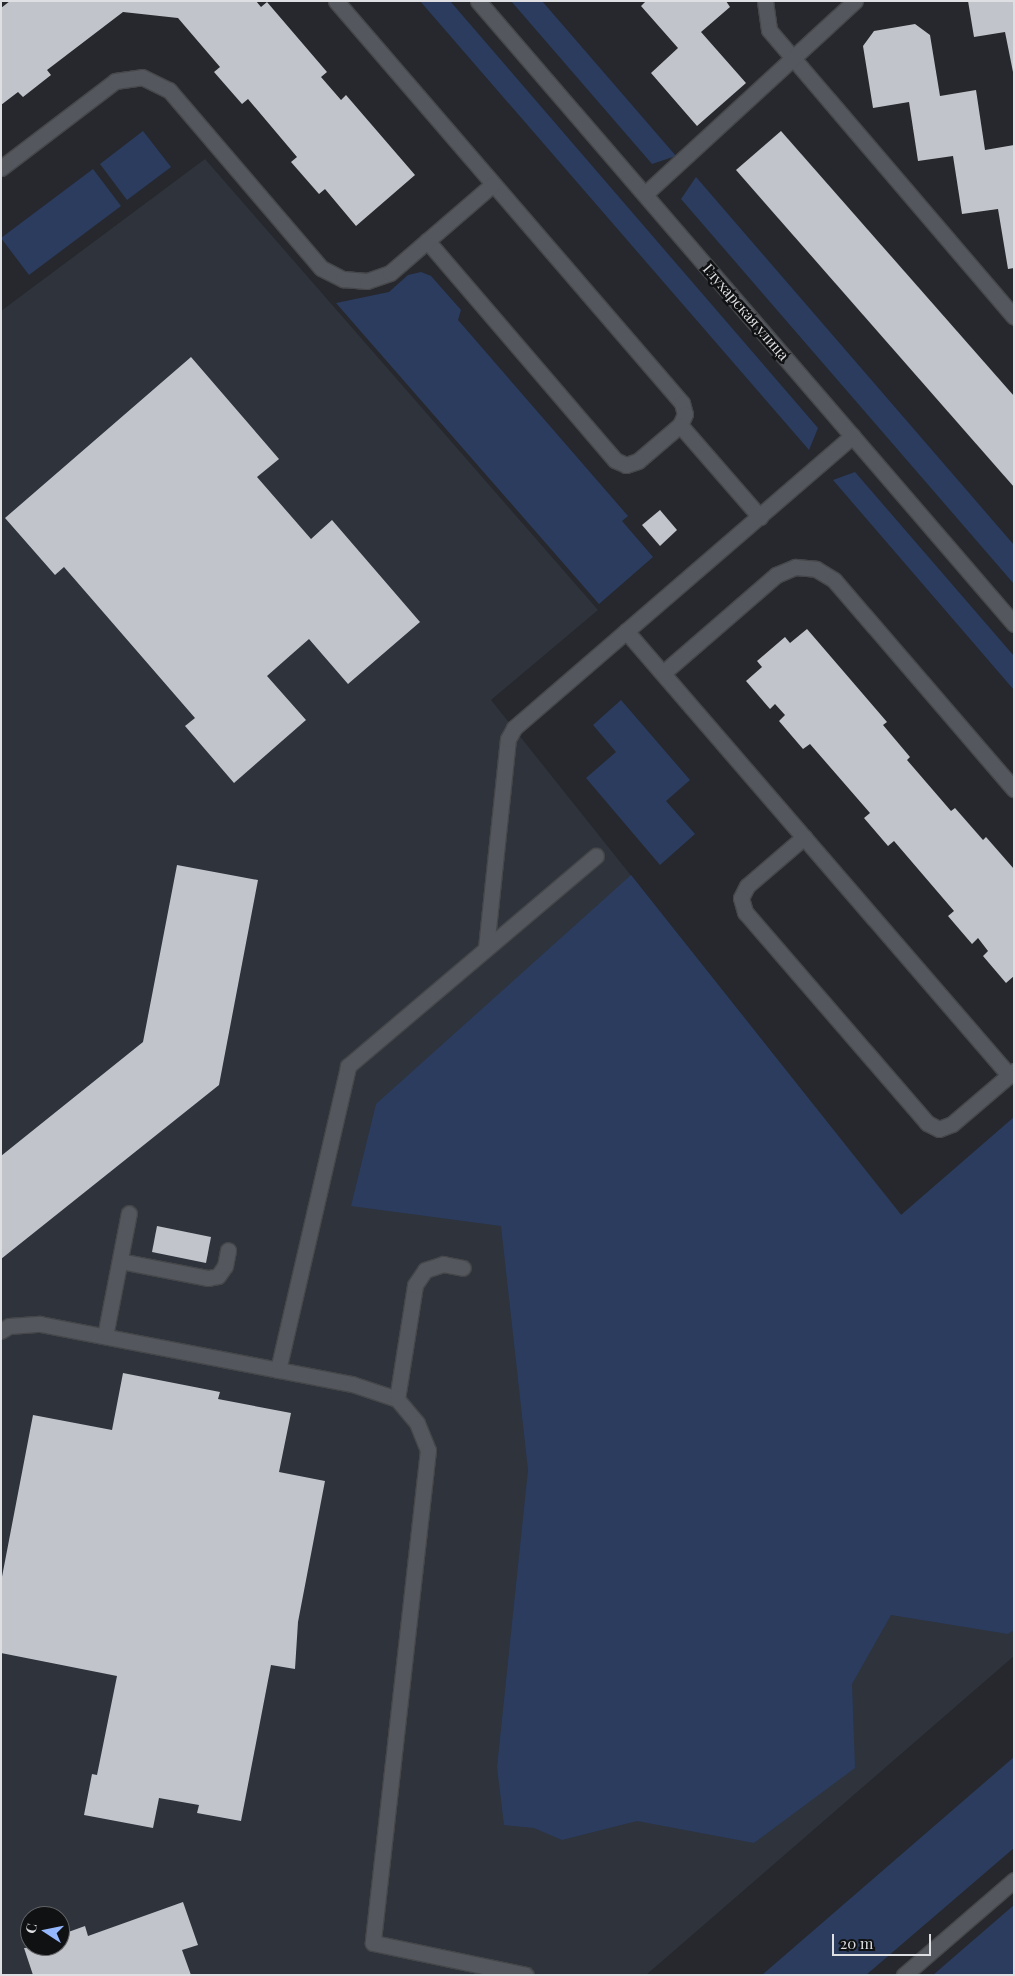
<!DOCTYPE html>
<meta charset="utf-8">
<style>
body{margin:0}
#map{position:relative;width:1015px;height:1976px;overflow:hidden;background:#26282d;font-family:"Playfair Display",serif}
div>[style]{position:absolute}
.built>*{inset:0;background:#2e333c}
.green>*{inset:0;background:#2b3c5f}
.building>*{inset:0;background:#c1c4ca}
.roads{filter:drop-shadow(1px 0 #45474a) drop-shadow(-1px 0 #45474a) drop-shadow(0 1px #45474a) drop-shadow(0 -1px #45474a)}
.minor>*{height:15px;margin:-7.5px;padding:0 7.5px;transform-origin:7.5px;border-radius:7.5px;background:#54575d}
span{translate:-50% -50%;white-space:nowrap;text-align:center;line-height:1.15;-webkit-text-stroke:5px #101113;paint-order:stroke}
.street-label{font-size:15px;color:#dddfe2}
.frame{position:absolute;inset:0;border:2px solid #dddfe2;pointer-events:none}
.north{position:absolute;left:20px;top:1906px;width:50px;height:50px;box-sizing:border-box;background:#101113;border:1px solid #626366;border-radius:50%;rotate:281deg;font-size:14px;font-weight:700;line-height:20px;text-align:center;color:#dddfe2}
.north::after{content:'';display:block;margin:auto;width:18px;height:22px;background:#94b7fd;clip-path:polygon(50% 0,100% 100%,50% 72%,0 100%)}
.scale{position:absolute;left:832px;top:1934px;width:99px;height:22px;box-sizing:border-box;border:2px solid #dddfe2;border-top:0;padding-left:6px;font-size:15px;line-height:18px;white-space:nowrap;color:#dddfe2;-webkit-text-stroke:4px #101113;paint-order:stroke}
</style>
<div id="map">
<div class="built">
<div style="clip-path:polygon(evenodd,205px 159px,598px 610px,491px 700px,1014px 1356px,1014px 1656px,646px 1975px,1px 1975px,1px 311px,205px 159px,30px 1916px,60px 1916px,60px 1946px,30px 1946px,30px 1916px)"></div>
</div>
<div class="green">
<div style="clip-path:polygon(420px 1px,450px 1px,818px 428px,809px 450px)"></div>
<div style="clip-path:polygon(511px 1px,542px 1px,676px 156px,652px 164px)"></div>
<div style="clip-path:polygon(143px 131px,171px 167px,127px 200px,100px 164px)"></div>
<div style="clip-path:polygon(93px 169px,121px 206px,29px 275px,1px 238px)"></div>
<div style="clip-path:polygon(696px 177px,1014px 545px,1014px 584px,681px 199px)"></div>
<div style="clip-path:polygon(421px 272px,431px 276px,461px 310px,458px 320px,628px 516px,622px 521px,653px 557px,599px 604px,336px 303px,389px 292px,408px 275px)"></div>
<div style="clip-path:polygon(855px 472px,1014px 656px,1014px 690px,833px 480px)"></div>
<div style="clip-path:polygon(621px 700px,690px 780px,666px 801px,695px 834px,660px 865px,586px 778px,616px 752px,593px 725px)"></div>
<div style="clip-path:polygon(631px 875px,901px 1215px,1014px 1117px,1014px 1630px,1008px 1634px,891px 1615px,852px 1684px,855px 1768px,754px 1843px,637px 1821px,562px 1840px,534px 1828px,504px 1825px,497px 1767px,528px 1470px,501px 1226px,351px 1206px,376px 1104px)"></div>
<div style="clip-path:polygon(1014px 1757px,1014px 1848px,866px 1975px,762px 1975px)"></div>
<div style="clip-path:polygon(1014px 1905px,1014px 1975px,933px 1975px)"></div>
</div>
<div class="building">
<div style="clip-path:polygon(10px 1px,256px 1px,261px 7px,267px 2px,327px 72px,321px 77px,341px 100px,346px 95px,415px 175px,356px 226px,325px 189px,319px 194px,291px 162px,297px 157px,248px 99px,242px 104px,214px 72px,220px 67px,178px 18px,123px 12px,47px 70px,51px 75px,23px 97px,18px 92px,1px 105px,1px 8px)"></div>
<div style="clip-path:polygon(646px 1px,726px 1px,730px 7px,701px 32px,746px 83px,697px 126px,651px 73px,678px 48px,641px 6px)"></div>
<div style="clip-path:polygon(968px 1px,1014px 1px,1014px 77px,1005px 32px,974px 37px)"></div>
<div style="clip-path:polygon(915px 24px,930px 35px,940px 96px,976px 90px,985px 150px,1014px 145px,1014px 268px,1008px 269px,998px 209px,962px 214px,953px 156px,918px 161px,909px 102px,873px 108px,863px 46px,874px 31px)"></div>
<div style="clip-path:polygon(781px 131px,1014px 396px,1014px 487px,736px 170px)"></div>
<div style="clip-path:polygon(191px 357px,279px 459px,257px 477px,311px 539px,332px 520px,420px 622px,348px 684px,309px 639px,267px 676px,306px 720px,234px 783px,185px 726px,195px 718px,64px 567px,55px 575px,5px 518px)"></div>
<div style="clip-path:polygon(660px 510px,677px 530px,660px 546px,642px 525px)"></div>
<div style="clip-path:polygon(807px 629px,887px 722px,883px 725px,910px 757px,907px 760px,951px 811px,955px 808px,983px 840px,986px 837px,1014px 869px,1014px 976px,1006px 983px,983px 956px,988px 951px,978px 938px,972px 944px,948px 916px,954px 911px,894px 841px,888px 846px,864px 818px,870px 813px,810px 744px,803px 749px,779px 721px,785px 715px,775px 704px,770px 709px,746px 681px,762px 667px,757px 661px,785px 637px,790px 643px)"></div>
<div style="clip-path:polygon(177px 865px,258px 880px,219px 1085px,1px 1259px,1px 1156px,143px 1042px)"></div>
<div style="clip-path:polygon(157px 1226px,211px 1237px,206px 1263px,152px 1252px)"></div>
<div style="clip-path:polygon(123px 1373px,220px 1392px,218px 1399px,291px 1413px,279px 1472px,325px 1481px,298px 1622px,295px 1669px,271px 1665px,241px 1821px,197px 1813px,199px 1805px,159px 1798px,153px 1828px,84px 1815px,92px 1774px,97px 1775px,117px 1676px,1px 1653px,1px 1582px,33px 1415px,112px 1430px)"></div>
<div style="clip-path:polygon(183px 1902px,198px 1945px,182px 1950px,191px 1975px,33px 1975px,24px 1948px,60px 1946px,60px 1935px,85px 1926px,88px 1936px)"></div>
</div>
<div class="roads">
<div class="minor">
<div style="left:336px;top:1px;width:530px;rotate:49.28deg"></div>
<div style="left:682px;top:403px;width:11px;rotate:75deg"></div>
<div style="left:685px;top:414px;width:12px;rotate:114deg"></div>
<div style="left:680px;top:425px;width:55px;rotate:139.4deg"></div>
<div style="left:638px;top:461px;width:13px;rotate:162deg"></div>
<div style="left:626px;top:465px;width:12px;rotate:-156deg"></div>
<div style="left:615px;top:460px;width:289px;rotate:-130.6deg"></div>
<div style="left:478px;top:1px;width:822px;rotate:49.29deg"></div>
<div style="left:765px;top:1px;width:29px;rotate:82deg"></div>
<div style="left:769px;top:30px;width:377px;rotate:49.5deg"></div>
<div style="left:1px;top:168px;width:143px;rotate:-37.3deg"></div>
<div style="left:115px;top:81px;width:27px;rotate:-8deg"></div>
<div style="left:142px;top:77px;width:30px;rotate:26deg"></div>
<div style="left:169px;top:90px;width:234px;rotate:49.5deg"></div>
<div style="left:321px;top:268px;width:25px;rotate:27deg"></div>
<div style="left:343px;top:279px;width:24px;rotate:5deg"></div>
<div style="left:367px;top:281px;width:24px;rotate:-19deg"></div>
<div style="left:390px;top:273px;width:136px;rotate:-40.8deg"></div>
<div style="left:645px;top:194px;width:285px;rotate:-42.6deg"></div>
<div style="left:680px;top:425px;width:122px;rotate:49deg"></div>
<div style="left:626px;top:631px;width:586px;rotate:49.22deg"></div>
<div style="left:663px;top:673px;width:150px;rotate:-40.9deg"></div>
<div style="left:776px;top:575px;width:21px;rotate:-23deg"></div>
<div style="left:795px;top:567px;width:21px;rotate:5deg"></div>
<div style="left:816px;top:569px;width:21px;rotate:31deg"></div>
<div style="left:834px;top:580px;width:276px;rotate:49.3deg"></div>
<div style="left:804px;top:837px;width:75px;rotate:139.3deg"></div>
<div style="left:747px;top:886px;width:13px;rotate:117deg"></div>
<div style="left:741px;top:898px;width:15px;rotate:74deg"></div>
<div style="left:745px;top:912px;width:279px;rotate:49.2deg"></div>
<div style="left:927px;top:1123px;width:13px;rotate:27deg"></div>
<div style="left:939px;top:1129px;width:14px;rotate:-21deg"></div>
<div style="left:952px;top:1124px;width:82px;rotate:-40.5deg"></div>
<div style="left:486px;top:948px;width:210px;rotate:-84deg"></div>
<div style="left:508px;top:739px;width:13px;rotate:-61deg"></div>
<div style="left:514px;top:728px;width:447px;rotate:-40.8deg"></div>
<div style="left:120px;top:1261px;width:90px;rotate:10.9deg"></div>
<div style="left:208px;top:1278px;width:10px;rotate:-11deg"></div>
<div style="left:218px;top:1276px;width:12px;rotate:-55deg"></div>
<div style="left:225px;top:1266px;width:16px;rotate:-79deg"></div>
<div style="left:1px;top:1331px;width:9px;rotate:-32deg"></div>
<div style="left:9px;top:1326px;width:31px;rotate:-4deg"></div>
<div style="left:40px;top:1324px;width:318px;rotate:10.9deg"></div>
<div style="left:352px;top:1384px;width:47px;rotate:18.4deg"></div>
<div style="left:397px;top:1399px;width:31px;rotate:50deg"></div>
<div style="left:417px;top:1423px;width:29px;rotate:68deg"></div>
<div style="left:428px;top:1450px;width:496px;rotate:96.4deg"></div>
<div style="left:373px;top:1943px;width:156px;rotate:11.8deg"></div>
<div style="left:105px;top:1336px;width:125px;rotate:-79deg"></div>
<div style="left:278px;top:1370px;width:312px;rotate:-77deg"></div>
<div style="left:348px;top:1066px;width:325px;rotate:-40.3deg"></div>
<div style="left:397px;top:1399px;width:115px;rotate:-81deg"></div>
<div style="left:415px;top:1285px;width:18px;rotate:-56deg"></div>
<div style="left:425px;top:1270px;width:19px;rotate:-18deg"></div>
<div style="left:443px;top:1264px;width:20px;rotate:11deg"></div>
<div style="left:904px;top:1975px;width:145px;rotate:-40.8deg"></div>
</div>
</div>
<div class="street-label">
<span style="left:746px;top:312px;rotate:49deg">Глухарская улица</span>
</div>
<div class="frame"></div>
<div class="north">С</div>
<div class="scale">20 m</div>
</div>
